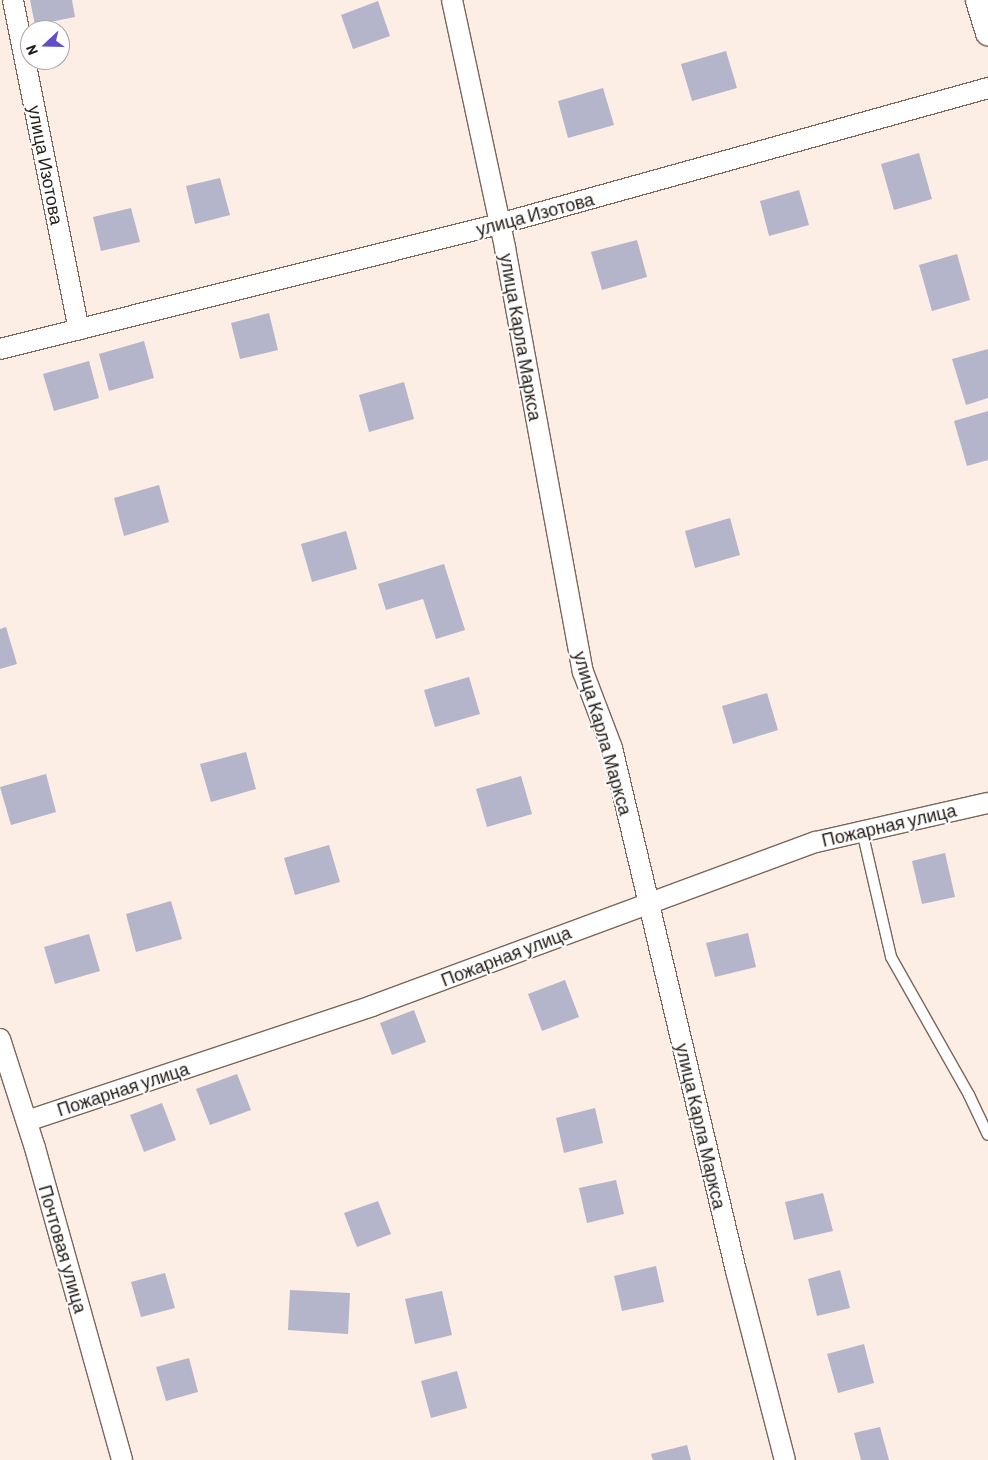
<!DOCTYPE html>
<meta charset="utf-8">
<style>
body{margin:0}
#map{position:relative;width:988px;height:1460px;overflow:hidden;background:#fcede5;font-family:Barlow,sans-serif}
div>[style]{position:absolute}
.building>*{inset:0;background:#b4b4cb}
.roads{filter:drop-shadow(1px 0 #7b665a) drop-shadow(-1px 0 #7b665a) drop-shadow(0 1px #7b665a) drop-shadow(0 -1px #7b665a)}
.service>*{height:10px;margin:-5px;padding:0 5px;transform-origin:5px;border-radius:5px;background:#fff}
.minor>*{height:20px;margin:-10px;padding:0 10px;transform-origin:10px;border-radius:10px;background:#fff}
.tertiary>*{height:25px;margin:-12.5px;padding:0 12.5px;transform-origin:12.5px;border-radius:12.5px;background:#fff}
span{translate:-50% -50%;white-space:nowrap;text-align:center;line-height:1.15;-webkit-text-stroke:4px #fff;paint-order:stroke}
.street-label{font-size:18px;color:#241c17}
.north{position:absolute;left:20px;top:20px;width:50px;height:50px;box-sizing:border-box;background:#fff;border:1px solid #a7a4a2;border-radius:50%;rotate:249deg;font-size:14px;font-weight:700;line-height:20px;text-align:center;color:#241c17}
.north::after{content:'';display:block;margin:auto;width:18px;height:22px;background:#634ec7;clip-path:polygon(50% 0,100% 100%,50% 72%,0 100%)}
</style>
<div id="map">
<div class="building">
<div style="clip-path:polygon(30px 0,72px 0,75px 17px,35px 25px)"></div>
<div style="clip-path:polygon(378px 1px,390px 36px,353px 49px,341px 15px)"></div>
<div style="clip-path:polygon(726px 51px,737px 88px,692px 101px,681px 64px)"></div>
<div style="clip-path:polygon(603px 88px,614px 125px,568px 138px,558px 101px)"></div>
<div style="clip-path:polygon(919px 153px,932px 199px,894px 210px,881px 164px)"></div>
<div style="clip-path:polygon(220px 178px,230px 215px,195px 224px,186px 186px)"></div>
<div style="clip-path:polygon(799px 190px,809px 225px,769px 236px,760px 201px)"></div>
<div style="clip-path:polygon(131px 208px,140px 242px,101px 251px,93px 217px)"></div>
<div style="clip-path:polygon(637px 240px,647px 277px,602px 290px,591px 252px)"></div>
<div style="clip-path:polygon(957px 254px,970px 300px,932px 311px,919px 265px)"></div>
<div style="clip-path:polygon(269px 313px,278px 350px,240px 359px,231px 323px)"></div>
<div style="clip-path:polygon(144px 341px,154px 378px,109px 391px,99px 354px)"></div>
<div style="clip-path:polygon(988px 349px,988px 398px,966px 405px,952px 359px)"></div>
<div style="clip-path:polygon(89px 361px,99px 398px,54px 411px,43px 374px)"></div>
<div style="clip-path:polygon(404px 382px,414px 419px,369px 432px,359px 395px)"></div>
<div style="clip-path:polygon(988px 411px,988px 460px,967px 466px,954px 421px)"></div>
<div style="clip-path:polygon(159px 485px,169px 522px,124px 536px,114px 498px)"></div>
<div style="clip-path:polygon(730px 518px,740px 555px,695px 568px,685px 531px)"></div>
<div style="clip-path:polygon(346px 531px,357px 569px,312px 582px,301px 544px)"></div>
<div style="clip-path:polygon(444px 564px,465px 630px,436px 639px,423px 599px,386px 610px,378px 584px)"></div>
<div style="clip-path:polygon(6px 627px,17px 664px,0 669px,0 629px)"></div>
<div style="clip-path:polygon(469px 677px,480px 714px,435px 727px,424px 690px)"></div>
<div style="clip-path:polygon(767px 693px,778px 730px,733px 744px,722px 706px)"></div>
<div style="clip-path:polygon(246px 752px,256px 789px,211px 802px,200px 764px)"></div>
<div style="clip-path:polygon(46px 774px,56px 812px,11px 825px,0 787px)"></div>
<div style="clip-path:polygon(521px 776px,532px 814px,487px 827px,476px 789px)"></div>
<div style="clip-path:polygon(329px 845px,340px 882px,295px 895px,284px 858px)"></div>
<div style="clip-path:polygon(945px 853px,955px 897px,922px 904px,912px 861px)"></div>
<div style="clip-path:polygon(171px 901px,182px 939px,136px 952px,126px 914px)"></div>
<div style="clip-path:polygon(748px 933px,756px 967px,715px 977px,706px 943px)"></div>
<div style="clip-path:polygon(89px 934px,100px 971px,55px 984px,44px 947px)"></div>
<div style="clip-path:polygon(565px 980px,579px 1017px,542px 1031px,528px 994px)"></div>
<div style="clip-path:polygon(414px 1010px,426px 1042px,392px 1055px,380px 1023px)"></div>
<div style="clip-path:polygon(237px 1074px,251px 1110px,210px 1125px,196px 1089px)"></div>
<div style="clip-path:polygon(162px 1103px,176px 1140px,144px 1152px,130px 1115px)"></div>
<div style="clip-path:polygon(595px 1108px,603px 1143px,564px 1153px,556px 1118px)"></div>
<div style="clip-path:polygon(616px 1180px,624px 1214px,587px 1223px,579px 1188px)"></div>
<div style="clip-path:polygon(823px 1193px,833px 1231px,794px 1240px,785px 1202px)"></div>
<div style="clip-path:polygon(378px 1201px,391px 1234px,357px 1247px,344px 1213px)"></div>
<div style="clip-path:polygon(656px 1266px,664px 1302px,622px 1311px,614px 1276px)"></div>
<div style="clip-path:polygon(840px 1270px,850px 1308px,817px 1316px,808px 1279px)"></div>
<div style="clip-path:polygon(165px 1273px,175px 1308px,141px 1317px,131px 1282px)"></div>
<div style="clip-path:polygon(290px 1290px,350px 1293px,348px 1334px,288px 1330px)"></div>
<div style="clip-path:polygon(442px 1291px,452px 1335px,415px 1344px,405px 1299px)"></div>
<div style="clip-path:polygon(864px 1344px,874px 1383px,838px 1393px,827px 1354px)"></div>
<div style="clip-path:polygon(189px 1358px,198px 1392px,166px 1401px,156px 1367px)"></div>
<div style="clip-path:polygon(457px 1371px,467px 1408px,431px 1418px,421px 1381px)"></div>
<div style="clip-path:polygon(880px 1427px,889px 1460px,861px 1460px,854px 1433px)"></div>
<div style="clip-path:polygon(687px 1445px,691px 1460px,653px 1460px,651px 1454px)"></div>
</div>
<div class="roads">
<div class="service">
<div style="left:862px;top:831px;width:129px;rotate:77deg"></div>
<div style="left:891px;top:957px;width:159px;rotate:60.5deg"></div>
<div style="left:969px;top:1095px;width:44px;rotate:64.6deg"></div>
</div>
<div class="minor">
<div style="left:13px;top:0;width:336px;rotate:78.7deg"></div>
<div style="left:452px;top:0;width:254px;rotate:77.9deg"></div>
<div style="left:505px;top:248px;width:431px;rotate:79.6deg"></div>
<div style="left:583px;top:672px;width:81px;rotate:69.1deg"></div>
<div style="left:612px;top:748px;width:537px;rotate:76.66deg"></div>
<div style="left:736px;top:1271px;width:195px;rotate:75.5deg"></div>
<div style="left:0;top:349px;width:514px;rotate:-14.06deg"></div>
<div style="left:499px;top:224px;width:508px;rotate:-15.54deg"></div>
<div style="left:0;top:1039px;width:114px;rotate:72.2deg"></div>
<div style="left:35px;top:1148px;width:324px;rotate:74.4deg"></div>
<div style="left:27px;top:1121px;width:364px;rotate:-18.4deg"></div>
<div style="left:372px;top:1006px;width:473px;rotate:-20.3deg"></div>
<div style="left:816px;top:842px;width:176px;rotate:-12.8deg"></div>
</div>
<div class="tertiary">
<div style="left:978px;top:0;width:34px;rotate:73deg"></div>
</div>
</div>
<div class="street-label">
<span style="left:46px;top:165px;rotate:79deg">улица Изотова</span>
<span style="left:535px;top:214px;rotate:-15deg">улица Изотова</span>
<span style="left:521px;top:337px;rotate:80deg">улица Карла Маркса</span>
<span style="left:603px;top:733px;rotate:74deg">улица Карла Маркса</span>
<span style="left:889px;top:825px;rotate:-13deg">Пожарная улица</span>
<span style="left:506px;top:956px;rotate:-21deg">Пожарная улица</span>
<span style="left:123px;top:1089px;rotate:-18deg">Пожарная улица</span>
<span style="left:701px;top:1126px;rotate:77deg">улица Карла Маркса</span>
<span style="left:63px;top:1249px;rotate:74deg">Почтовая улица</span>
</div>
<div class="north">N</div>
</div>
